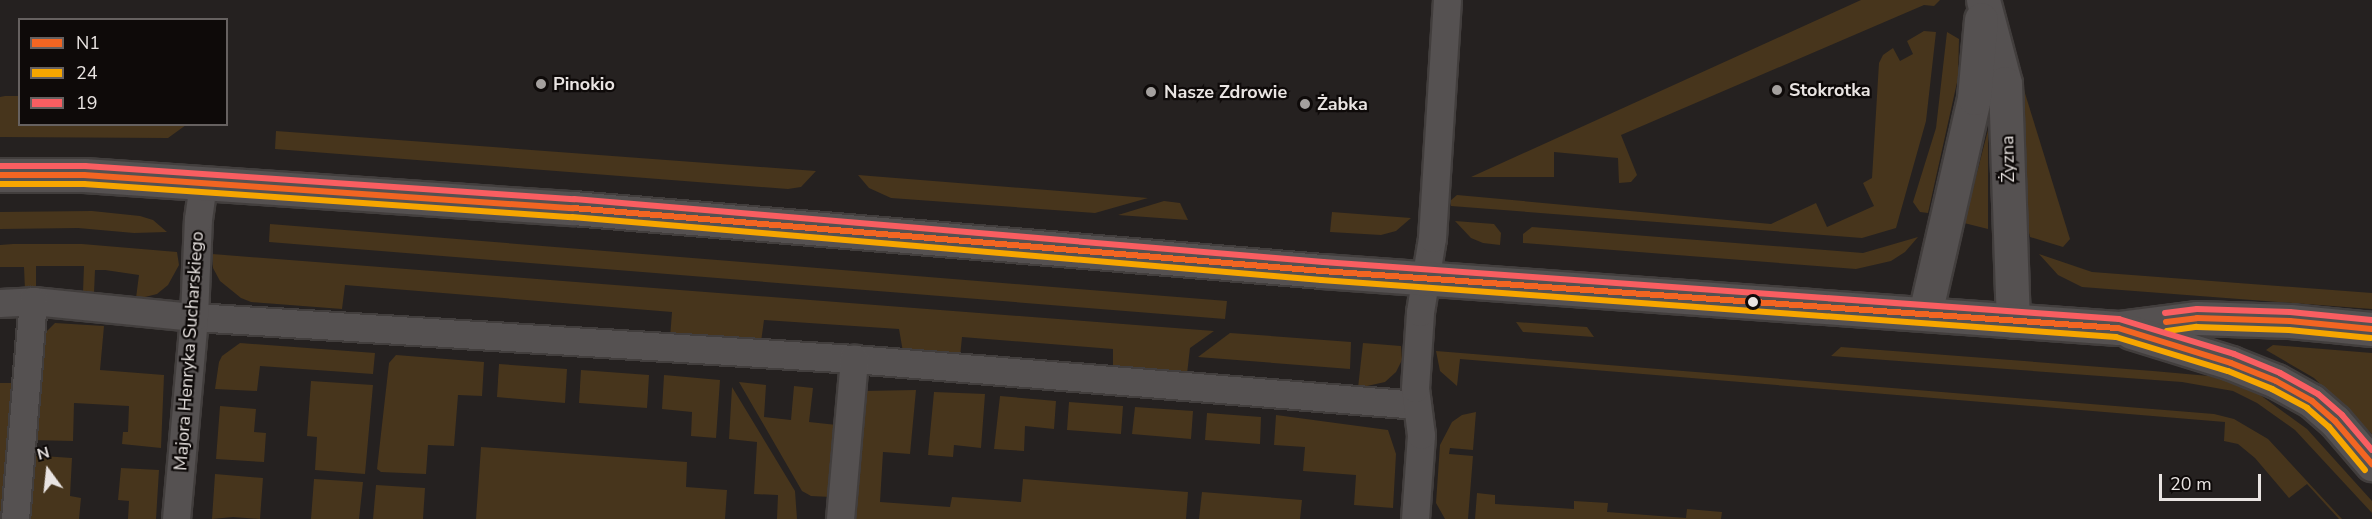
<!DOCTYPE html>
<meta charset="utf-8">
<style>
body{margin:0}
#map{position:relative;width:2372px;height:519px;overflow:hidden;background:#252120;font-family:"Nunito Sans",sans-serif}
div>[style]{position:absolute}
.green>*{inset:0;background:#47351c}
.roads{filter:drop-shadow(2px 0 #423e3d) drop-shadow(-2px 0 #423e3d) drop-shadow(0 2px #423e3d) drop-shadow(0 -2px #423e3d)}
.minor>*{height:27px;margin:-13.5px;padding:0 13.5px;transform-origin:13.5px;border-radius:13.5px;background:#555151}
.tertiary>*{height:33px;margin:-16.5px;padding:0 16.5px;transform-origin:16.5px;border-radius:16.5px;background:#555151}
.bus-1>*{height:6px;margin:-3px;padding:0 3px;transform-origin:3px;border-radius:3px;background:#f26522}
.bus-2>*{height:6px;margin:-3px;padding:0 3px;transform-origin:3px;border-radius:3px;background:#f7a600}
.bus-3>*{height:6px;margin:-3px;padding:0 3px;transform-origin:3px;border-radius:3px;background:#f95e61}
.dots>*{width:16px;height:16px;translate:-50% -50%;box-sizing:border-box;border:3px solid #0e0a09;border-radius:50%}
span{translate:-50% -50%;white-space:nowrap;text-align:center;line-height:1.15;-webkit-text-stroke:4.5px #0e0a09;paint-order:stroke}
.poi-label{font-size:18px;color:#e9e4e2;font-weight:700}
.left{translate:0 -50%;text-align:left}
.street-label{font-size:18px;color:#e9e4e2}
.legend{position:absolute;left:18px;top:18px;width:210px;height:108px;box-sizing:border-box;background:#0e0a09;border:2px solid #666160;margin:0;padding:8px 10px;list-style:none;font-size:18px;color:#e9e4e2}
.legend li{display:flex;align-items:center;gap:12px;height:30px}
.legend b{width:30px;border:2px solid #666160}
.north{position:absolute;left:18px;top:441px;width:60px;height:60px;-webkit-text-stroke:4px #0e0a09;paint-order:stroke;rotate:345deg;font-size:16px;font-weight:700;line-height:24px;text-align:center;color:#e9e4e2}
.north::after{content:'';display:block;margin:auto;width:21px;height:27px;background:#e9e4e2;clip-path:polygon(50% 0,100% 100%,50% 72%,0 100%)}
.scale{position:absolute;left:2159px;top:474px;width:102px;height:27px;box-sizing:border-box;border:3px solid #e9e4e2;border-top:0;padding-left:8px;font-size:18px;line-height:21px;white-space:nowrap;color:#e9e4e2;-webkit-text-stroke:4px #0e0a09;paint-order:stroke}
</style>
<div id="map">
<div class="green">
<div style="clip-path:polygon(1861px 0,1940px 0,1934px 6px,1924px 5px,1621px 135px,1637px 175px,1631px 182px,1619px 183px,1618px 158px,1554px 152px,1554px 177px,1471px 177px)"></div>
<div style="clip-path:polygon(1924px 31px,1936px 32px,1926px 121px,1896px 228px,1862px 238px,1451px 206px,1450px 201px,1457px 195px,1771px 224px,1816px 203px,1827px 227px,1874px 206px,1863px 183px,1872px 178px,1879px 63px,1883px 55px,1893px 48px,1900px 61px,1913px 54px,1907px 41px)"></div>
<div style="clip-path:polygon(1947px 32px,1959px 39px,1958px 78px,1928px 213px,1920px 212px,1913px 202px,1936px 128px)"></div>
<div style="clip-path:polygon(2024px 90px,2070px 239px,2063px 247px,2030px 237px,2025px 217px)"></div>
<div style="clip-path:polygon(5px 96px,19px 96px,20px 124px,186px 125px,168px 138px,0 137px,0 97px)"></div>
<div style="clip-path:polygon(1988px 130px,1988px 229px,1964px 223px)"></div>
<div style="clip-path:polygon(276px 131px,816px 171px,801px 187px,788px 189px,275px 149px)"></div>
<div style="clip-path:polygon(858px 175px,1148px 198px,1095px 213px,891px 198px,869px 188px)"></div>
<div style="clip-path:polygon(1164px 201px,1180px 203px,1188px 220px,1118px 215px)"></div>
<div style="clip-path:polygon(92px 211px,140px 216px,153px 220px,167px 232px,134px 233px,78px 228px,0 229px,0 212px)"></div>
<div style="clip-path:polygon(1332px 212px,1411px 218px,1396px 231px,1381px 235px,1330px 232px)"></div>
<div style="clip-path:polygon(1455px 221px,1494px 224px,1501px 233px,1500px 245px,1483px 243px,1471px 238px)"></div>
<div style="clip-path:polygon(270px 224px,1227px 301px,1225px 319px,269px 242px)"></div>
<div style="clip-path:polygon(1532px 227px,1863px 253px,1918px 237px,1905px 252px,1891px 261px,1856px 269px,1523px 243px,1523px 234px)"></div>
<div style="clip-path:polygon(13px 244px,82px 244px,177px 252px,179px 265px,168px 285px,157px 294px,141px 298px,136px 298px,139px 275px,105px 270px,95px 270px,94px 293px,83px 292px,84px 266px,36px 266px,36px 290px,25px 290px,24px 267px,0 267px,0 245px)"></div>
<div style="clip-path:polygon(212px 254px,1214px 331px,1190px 348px,1187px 374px,1113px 370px,1113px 349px,962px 337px,960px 357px,903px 352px,899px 329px,764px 320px,761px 342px,670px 338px,672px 312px,345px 285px,342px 309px,251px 302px,241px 298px,220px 281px,213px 268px)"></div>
<div style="clip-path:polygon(2039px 254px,2092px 272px,2372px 293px,2372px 309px,2082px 287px,2058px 275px)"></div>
<div style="clip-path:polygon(1516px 322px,1587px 327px,1594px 337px,1523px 332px)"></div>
<div style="clip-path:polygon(55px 323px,104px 326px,100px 370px,164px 375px,161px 448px,122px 444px,123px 432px,128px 432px,129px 406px,74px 403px,73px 441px,30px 440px,38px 340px)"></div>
<div style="clip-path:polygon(1230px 333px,1351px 342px,1350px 369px,1198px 357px)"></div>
<div style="clip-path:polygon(240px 343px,375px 353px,373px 374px,260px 366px,257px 391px,215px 389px,219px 362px,222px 356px)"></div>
<div style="clip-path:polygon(1363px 343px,1401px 346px,1402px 360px,1396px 372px,1385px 382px,1358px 388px)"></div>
<div style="clip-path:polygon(2273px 345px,2372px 353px,2372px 434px,2314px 378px,2266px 350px)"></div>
<div style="clip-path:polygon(1841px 347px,2153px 371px,2209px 376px,2237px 383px,2256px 392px,2307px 429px,2372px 501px,2372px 513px,2295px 430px,2257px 403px,2233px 391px,2182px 382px,1831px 356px)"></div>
<div style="clip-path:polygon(1436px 351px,2214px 414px,2234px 419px,2268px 439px,2342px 519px,2339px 519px,2307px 484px,2289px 498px,2255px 458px,2238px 444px,2224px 441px,2225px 422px,1460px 359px,1457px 386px,1440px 371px)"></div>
<div style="clip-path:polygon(396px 355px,484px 362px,482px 396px,458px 395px,454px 446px,428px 445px,426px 474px,381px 472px,377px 469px,389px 363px)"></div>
<div style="clip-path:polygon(499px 364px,567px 369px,565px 403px,497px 397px)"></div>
<div style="clip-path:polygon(581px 370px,649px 375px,647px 408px,579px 403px)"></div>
<div style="clip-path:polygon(664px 375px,720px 380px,716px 438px,691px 436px,692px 412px,662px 409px)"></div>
<div style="clip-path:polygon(311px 381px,373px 385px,365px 474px,315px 470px,317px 437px,307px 436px)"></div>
<div style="clip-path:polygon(739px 382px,766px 385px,764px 417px,791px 420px,794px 386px,813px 388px,809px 422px,837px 425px,831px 497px,811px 496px,802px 491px)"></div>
<div style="clip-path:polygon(0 383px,14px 383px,2px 518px,0 516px)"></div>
<div style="clip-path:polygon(732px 387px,795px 491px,797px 519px,777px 519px,778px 495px,754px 494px,757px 442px,729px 439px)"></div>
<div style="clip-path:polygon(916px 390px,910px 454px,883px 452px,880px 502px,950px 507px,952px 497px,1021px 502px,1023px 479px,1188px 492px,1186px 519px,850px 519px,863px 391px)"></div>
<div style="clip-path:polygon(934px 392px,985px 394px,981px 448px,954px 445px,953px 457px,928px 455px)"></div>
<div style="clip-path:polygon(1000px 396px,1056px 401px,1054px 429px,1025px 426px,1024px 451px,994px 449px)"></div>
<div style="clip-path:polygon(1069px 402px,1123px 406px,1121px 434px,1067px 430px)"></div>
<div style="clip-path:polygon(220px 406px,256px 409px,254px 432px,266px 433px,264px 462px,216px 459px)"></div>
<div style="clip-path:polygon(1135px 407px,1193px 411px,1191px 439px,1132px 434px)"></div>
<div style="clip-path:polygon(1476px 412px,1473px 450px,1450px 448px,1449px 454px,1473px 456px,1468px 519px,1445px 519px,1436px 503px,1440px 445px,1452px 422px,1462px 415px)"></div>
<div style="clip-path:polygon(1207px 413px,1261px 417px,1260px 444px,1205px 440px)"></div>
<div style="clip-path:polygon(1276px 415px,1388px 430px,1396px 454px,1393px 508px,1354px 505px,1356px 475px,1303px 471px,1305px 447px,1274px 445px)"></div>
<div style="clip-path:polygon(481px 447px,687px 462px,686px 487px,727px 490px,725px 519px,476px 519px)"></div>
<div style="clip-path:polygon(28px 455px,72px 458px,70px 496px,81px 498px,79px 519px,23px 519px)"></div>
<div style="clip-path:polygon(121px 468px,159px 470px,156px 519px,128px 519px,129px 501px,118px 500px)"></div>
<div style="clip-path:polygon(215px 474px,263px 478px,260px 519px,233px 517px,212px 519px)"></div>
<div style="clip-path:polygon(314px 479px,363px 482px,359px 519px,311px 519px)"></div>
<div style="clip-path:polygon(376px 485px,425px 488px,423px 519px,373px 519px)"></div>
<div style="clip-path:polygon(1202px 492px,1302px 500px,1300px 519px,1199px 519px)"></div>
<div style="clip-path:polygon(1477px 493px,1495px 495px,1495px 504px,1574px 509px,1574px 501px,1608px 503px,1607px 512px,1686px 518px,1687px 509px,1722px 512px,1721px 519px,1475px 519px)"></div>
</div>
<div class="roads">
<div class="minor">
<div style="left:0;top:303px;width:33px;rotate:-3deg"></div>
<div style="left:33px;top:301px;width:162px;rotate:5.7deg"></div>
<div style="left:194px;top:317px;width:661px;rotate:3.64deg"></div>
<div style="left:854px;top:359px;width:565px;rotate:4.67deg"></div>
<div style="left:15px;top:519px;width:219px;rotate:-85.3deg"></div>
<div style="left:176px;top:519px;width:203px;rotate:-84.9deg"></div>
<div style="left:194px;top:317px;width:98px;rotate:-87.7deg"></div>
<div style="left:198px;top:219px;width:36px;rotate:-82deg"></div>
<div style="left:840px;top:519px;width:161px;rotate:-85deg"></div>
<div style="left:1415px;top:519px;width:84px;rotate:-85.9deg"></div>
<div style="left:1421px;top:435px;width:47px;rotate:-97.3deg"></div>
<div style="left:1415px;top:388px;width:76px;rotate:-86.2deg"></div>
<div style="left:1420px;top:312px;width:75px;rotate:-80.8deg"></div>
<div style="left:1432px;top:238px;width:238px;rotate:-86.4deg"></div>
</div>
<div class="tertiary">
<div style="left:1983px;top:0;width:86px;rotate:75.2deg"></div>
<div style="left:2005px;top:83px;width:238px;rotate:88.1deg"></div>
<div style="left:0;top:175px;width:84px"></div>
<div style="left:84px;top:175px;width:490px;rotate:3.9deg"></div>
<div style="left:573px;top:208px;width:752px;rotate:4.81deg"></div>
<div style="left:1322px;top:271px;width:798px;rotate:4.1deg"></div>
<div style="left:2118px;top:328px;width:80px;rotate:-7.2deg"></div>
<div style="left:2197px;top:318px;width:93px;rotate:1.8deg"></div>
<div style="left:2290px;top:321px;width:82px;rotate:5.6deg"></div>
<div style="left:1925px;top:314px;width:221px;rotate:-77.2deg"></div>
<div style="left:1974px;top:98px;width:79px;rotate:-84.9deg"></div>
<div style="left:2131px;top:332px;width:105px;rotate:17.2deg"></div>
<div style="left:2231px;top:363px;width:48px;rotate:21.8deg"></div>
<div style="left:2276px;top:381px;width:41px;rotate:29.1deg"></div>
<div style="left:2312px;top:401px;width:30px;rotate:41deg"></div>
<div style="left:2335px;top:421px;width:57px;rotate:49.3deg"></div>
</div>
</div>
<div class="bus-1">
<div style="left:0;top:175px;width:84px"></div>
<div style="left:84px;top:175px;width:490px;rotate:3.9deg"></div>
<div style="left:573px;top:208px;width:752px;rotate:4.81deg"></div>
<div style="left:1322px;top:271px;width:798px;rotate:4.1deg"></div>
<div style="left:2118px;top:328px;width:118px;rotate:17.2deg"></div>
<div style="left:2231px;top:363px;width:48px;rotate:21.8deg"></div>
<div style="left:2276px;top:381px;width:41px;rotate:29.1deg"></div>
<div style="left:2312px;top:401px;width:30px;rotate:41deg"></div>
<div style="left:2335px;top:421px;width:57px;rotate:49.3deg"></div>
<div style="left:2166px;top:322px;width:31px;rotate:-7deg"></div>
<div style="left:2197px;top:318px;width:93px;rotate:1.8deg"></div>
<div style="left:2290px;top:321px;width:82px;rotate:5.6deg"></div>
</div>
<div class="bus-2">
<div style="left:0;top:184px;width:84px"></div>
<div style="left:84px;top:184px;width:489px;rotate:3.9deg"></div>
<div style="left:572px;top:217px;width:752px;rotate:4.81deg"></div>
<div style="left:1321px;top:280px;width:797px;rotate:4.1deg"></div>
<div style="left:2116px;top:337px;width:117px;rotate:16.9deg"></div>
<div style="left:2228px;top:371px;width:48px;rotate:22.2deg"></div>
<div style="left:2272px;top:389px;width:40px;rotate:28deg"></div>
<div style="left:2307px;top:408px;width:29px;rotate:41deg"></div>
<div style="left:2329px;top:427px;width:56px;rotate:50.1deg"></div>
<div style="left:2167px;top:331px;width:30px;rotate:-8deg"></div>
<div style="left:2197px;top:327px;width:92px;rotate:1.9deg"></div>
<div style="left:2289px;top:330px;width:82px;rotate:5.6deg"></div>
</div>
<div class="bus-3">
<div style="left:0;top:166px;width:85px"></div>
<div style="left:85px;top:166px;width:490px;rotate:3.9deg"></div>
<div style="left:574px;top:199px;width:752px;rotate:4.81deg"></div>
<div style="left:1323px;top:262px;width:798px;rotate:4.1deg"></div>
<div style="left:2119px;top:319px;width:120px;rotate:16.9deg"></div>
<div style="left:2234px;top:354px;width:50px;rotate:22.4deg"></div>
<div style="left:2280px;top:373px;width:43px;rotate:28.9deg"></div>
<div style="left:2318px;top:394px;width:32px;rotate:41deg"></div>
<div style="left:2342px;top:415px;width:46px;rotate:49.4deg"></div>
<div style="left:2165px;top:313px;width:32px;rotate:-7deg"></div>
<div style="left:2197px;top:309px;width:93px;rotate:1.8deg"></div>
<div style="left:2290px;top:312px;width:82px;rotate:5.6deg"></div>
</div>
<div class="dots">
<div style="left:541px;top:84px;background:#a4a09e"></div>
<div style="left:1777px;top:90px;background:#a4a09e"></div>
<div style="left:1151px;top:92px;background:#a4a09e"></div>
<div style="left:1305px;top:104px;background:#a4a09e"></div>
<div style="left:1753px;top:302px;background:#e9e4e2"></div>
</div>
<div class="poi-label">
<span class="left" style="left:553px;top:84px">Pinokio</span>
<span class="left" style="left:1789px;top:90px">Stokrotka</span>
<span class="left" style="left:1164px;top:92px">Nasze Zdrowie</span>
<span class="left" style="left:1317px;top:104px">Żabka</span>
</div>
<div class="street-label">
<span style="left:2008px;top:159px;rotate:-91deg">Żyzna</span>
<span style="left:189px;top:351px;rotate:-86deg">Majora Henryka Sucharskiego</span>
</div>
<ul class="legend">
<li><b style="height:8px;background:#f26522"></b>N1</li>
<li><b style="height:8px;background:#f7a600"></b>24</li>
<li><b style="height:8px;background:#f95e61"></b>19</li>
</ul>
<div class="north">N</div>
<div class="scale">20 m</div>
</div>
